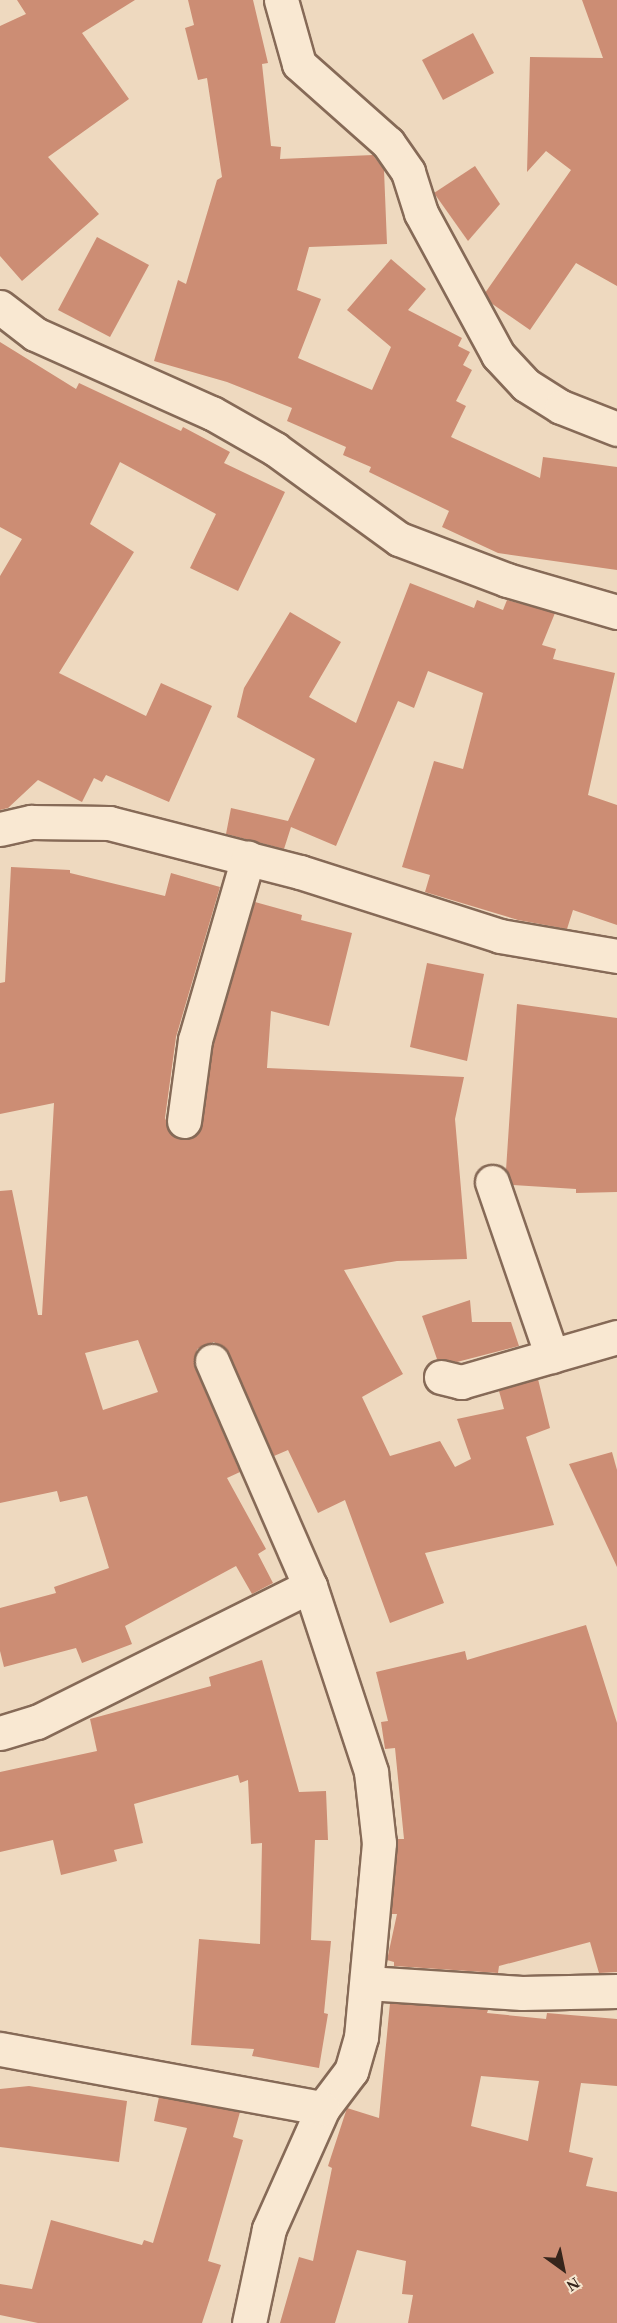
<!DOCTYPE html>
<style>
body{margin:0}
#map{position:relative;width:617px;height:2323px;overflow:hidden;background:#eed9bf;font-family:Georgia,serif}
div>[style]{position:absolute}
.building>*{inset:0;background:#cc8d74}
.roads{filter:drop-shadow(2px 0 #866a57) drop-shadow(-2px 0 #866a57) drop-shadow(0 2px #866a57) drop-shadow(0 -2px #866a57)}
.minor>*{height:33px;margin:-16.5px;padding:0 16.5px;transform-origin:16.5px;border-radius:16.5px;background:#f9e8d2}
span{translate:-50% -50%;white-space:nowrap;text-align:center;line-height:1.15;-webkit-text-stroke:4.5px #f5e5ce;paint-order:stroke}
.north{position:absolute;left:533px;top:2239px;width:60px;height:60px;-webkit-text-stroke:4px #f5e5ce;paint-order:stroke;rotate:147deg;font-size:16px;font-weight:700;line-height:24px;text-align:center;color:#36251c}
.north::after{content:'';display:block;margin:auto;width:21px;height:27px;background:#36251c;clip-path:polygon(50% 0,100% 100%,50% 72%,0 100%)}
</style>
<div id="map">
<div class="building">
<div style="clip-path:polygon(17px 0,135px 0,82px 33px,129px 99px,48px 157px,99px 214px,22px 281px,0 256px,0 26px,26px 14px)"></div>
<div style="clip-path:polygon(188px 0,253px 0,268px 63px,262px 64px,271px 146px,281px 147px,280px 159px,373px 155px,384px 170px,387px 244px,309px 247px,297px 290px,321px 299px,298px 358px,372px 390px,391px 347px,347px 310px,391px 259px,426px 289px,408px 310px,462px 338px,458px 346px,470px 352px,463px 365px,472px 370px,456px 401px,466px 406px,451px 437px,540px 478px,543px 457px,617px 467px,617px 570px,498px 553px,442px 527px,449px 511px,369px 472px,371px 467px,343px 455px,346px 447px,287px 421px,292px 408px,227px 382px,154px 361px,178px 280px,186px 284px,217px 180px,222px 177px,207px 78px,198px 80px,185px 28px,194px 25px)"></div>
<div style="clip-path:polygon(582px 0,617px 0,617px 286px,576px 263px,530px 330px,491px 303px,485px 293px,571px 170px,546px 151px,527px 172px,530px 57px,603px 58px)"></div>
<div style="clip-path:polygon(473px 33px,494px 73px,443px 100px,422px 60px)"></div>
<div style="clip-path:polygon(475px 166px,500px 204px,468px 241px,434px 193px)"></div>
<div style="clip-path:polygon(97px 237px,149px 265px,110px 337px,58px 310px)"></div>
<div style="clip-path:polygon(0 342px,76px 389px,79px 383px,181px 431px,183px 427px,230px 452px,224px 463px,285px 492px,238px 591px,190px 568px,216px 514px,120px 462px,90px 524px,134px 552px,59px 673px,146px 716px,161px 683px,212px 706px,169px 802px,106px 775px,102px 782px,94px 778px,82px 802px,38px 780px,8px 808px,0 810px,0 576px,22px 539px,0 527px)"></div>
<div style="clip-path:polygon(410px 583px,474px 608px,477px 600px,503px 610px,507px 600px,555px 613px,542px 645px,556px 649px,553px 659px,615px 673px,588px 795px,617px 805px,617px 925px,573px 910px,567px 929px,518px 920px,425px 892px,430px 875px,402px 867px,434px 761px,463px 769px,483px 693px,428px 671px,414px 708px,398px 701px,336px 846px,291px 827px,284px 849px,226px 834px,231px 808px,288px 821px,315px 759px,237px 717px,244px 688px,290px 612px,341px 642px,309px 697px,356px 723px)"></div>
<div style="clip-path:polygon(evenodd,11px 867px,70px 870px,70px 873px,165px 896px,171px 873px,220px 887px,176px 1037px,165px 1118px,173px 1136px,192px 1138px,202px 1124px,213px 1044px,255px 902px,302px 915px,301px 920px,352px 933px,329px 1026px,271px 1011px,267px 1068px,464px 1077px,455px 1119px,467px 1259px,397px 1261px,344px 1270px,403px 1374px,362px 1397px,390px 1456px,440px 1441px,455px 1467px,471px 1459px,457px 1419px,504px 1409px,499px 1391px,538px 1379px,550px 1428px,526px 1437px,554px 1525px,425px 1553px,444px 1603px,390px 1623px,345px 1500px,318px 1513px,288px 1450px,274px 1456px,229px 1354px,214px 1342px,197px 1349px,195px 1368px,240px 1472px,227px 1478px,266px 1549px,258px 1554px,273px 1583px,252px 1594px,236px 1566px,125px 1626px,132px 1644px,82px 1663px,76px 1648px,4px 1667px,0 1651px,0 1608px,56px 1593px,54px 1587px,109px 1568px,87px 1496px,60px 1502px,57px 1491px,0 1503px,0 1191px,12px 1190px,38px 1315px,42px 1315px,54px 1103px,0 1114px,0 983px,5px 982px,11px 867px,138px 1340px,158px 1392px,103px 1410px,85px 1353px,138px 1340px)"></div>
<div style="clip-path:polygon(427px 963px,484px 974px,467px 1061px,410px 1047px)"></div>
<div style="clip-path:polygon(517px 1004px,617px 1018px,617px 1192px,576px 1193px,576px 1189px,513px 1185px,506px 1170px)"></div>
<div style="clip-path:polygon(470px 1300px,472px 1322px,511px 1322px,519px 1346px,457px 1362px,437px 1359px,422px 1316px)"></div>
<div style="clip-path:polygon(612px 1452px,617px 1470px,617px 1567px,569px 1464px)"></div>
<div style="clip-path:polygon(586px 1625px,617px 1723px,617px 1972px,599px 1973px,590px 1942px,499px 1966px,498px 1973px,394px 1966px,394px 1962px,387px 1960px,397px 1914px,391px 1914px,397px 1839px,404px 1839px,395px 1748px,385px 1749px,381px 1722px,388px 1721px,376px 1672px,465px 1651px,467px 1660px)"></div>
<div style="clip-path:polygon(262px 1660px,299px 1792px,326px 1791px,328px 1840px,315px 1840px,311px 1940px,331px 1941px,324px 2013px,328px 2014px,319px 2068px,252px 2056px,254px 2049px,191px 2045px,199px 1939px,260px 1944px,262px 1843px,251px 1844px,248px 1780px,240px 1783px,238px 1775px,134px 1804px,143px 1843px,114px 1850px,117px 1861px,61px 1875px,53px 1840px,0 1852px,0 1772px,97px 1751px,90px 1719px,211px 1686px,209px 1677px)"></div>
<div style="clip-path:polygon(evenodd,390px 2003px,488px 2010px,487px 2013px,546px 2019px,547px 2013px,617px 2019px,617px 2086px,581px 2083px,569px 2152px,593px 2158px,586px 2186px,617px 2192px,617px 2323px,408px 2323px,413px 2295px,402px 2294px,406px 2261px,357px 2250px,335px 2323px,280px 2323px,299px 2257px,313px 2261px,332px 2168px,328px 2166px,347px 2108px,379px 2118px,390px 2003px,481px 2076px,539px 2081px,528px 2141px,471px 2126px,481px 2076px)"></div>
<div style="clip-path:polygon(29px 2086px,127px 2101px,119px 2162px,0 2147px,0 2089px)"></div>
<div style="clip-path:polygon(159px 2097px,240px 2112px,233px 2137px,243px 2140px,208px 2261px,221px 2265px,202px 2323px,38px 2323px,0 2315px,0 2284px,32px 2289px,51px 2220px,142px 2245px,144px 2240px,153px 2243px,187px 2128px,154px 2121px)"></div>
</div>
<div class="roads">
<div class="minor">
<div style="left:281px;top:0;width:66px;rotate:74.3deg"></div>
<div style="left:299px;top:64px;width:119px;rotate:41.6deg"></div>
<div style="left:388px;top:143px;width:35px;rotate:55deg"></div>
<div style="left:408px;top:172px;width:43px;rotate:72.4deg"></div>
<div style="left:421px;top:213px;width:162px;rotate:61.5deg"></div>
<div style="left:498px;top:355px;width:41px;rotate:47deg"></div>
<div style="left:526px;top:385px;width:41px;rotate:32.2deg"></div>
<div style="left:561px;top:407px;width:60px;rotate:21.4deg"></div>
<div style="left:0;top:307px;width:44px;rotate:37.6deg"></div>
<div style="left:35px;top:334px;width:194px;rotate:24.1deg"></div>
<div style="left:212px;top:413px;width:73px;rotate:29.7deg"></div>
<div style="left:275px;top:449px;width:153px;rotate:36deg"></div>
<div style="left:399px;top:539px;width:116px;rotate:20.8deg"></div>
<div style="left:507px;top:580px;width:115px;rotate:16.2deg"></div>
<div style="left:0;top:829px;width:32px;rotate:-13deg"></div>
<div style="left:31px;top:822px;width:78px;rotate:0.7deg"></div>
<div style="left:109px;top:823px;width:197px;rotate:14.4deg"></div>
<div style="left:300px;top:872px;width:210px;rotate:17.7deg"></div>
<div style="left:500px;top:936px;width:119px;rotate:9.7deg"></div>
<div style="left:184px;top:1121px;width:82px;rotate:-82.3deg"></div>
<div style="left:195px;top:1040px;width:190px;rotate:-73.8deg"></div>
<div style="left:492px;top:1182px;width:184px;rotate:71deg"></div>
<div style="left:212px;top:1361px;width:245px;rotate:66.5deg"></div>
<div style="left:310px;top:1586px;width:196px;rotate:71.8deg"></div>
<div style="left:371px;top:1772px;width:71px;rotate:83.6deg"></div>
<div style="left:379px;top:1843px;width:195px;rotate:95.3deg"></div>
<div style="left:361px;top:2037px;width:35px;rotate:106deg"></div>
<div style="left:351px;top:2071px;width:46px;rotate:127.1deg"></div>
<div style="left:323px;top:2108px;width:133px;rotate:114.1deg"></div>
<div style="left:269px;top:2229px;width:96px;rotate:102deg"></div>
<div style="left:441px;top:1377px;width:21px;rotate:14deg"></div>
<div style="left:461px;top:1382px;width:162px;rotate:-16.1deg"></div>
<div style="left:0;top:1733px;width:39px;rotate:-17deg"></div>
<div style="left:37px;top:1722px;width:305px;rotate:-26.5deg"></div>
<div style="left:367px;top:1983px;width:155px;rotate:3.7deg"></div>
<div style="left:522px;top:1993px;width:95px;rotate:-1.2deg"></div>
<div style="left:0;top:2049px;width:328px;rotate:10.4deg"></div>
</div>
</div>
<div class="north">N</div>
</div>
